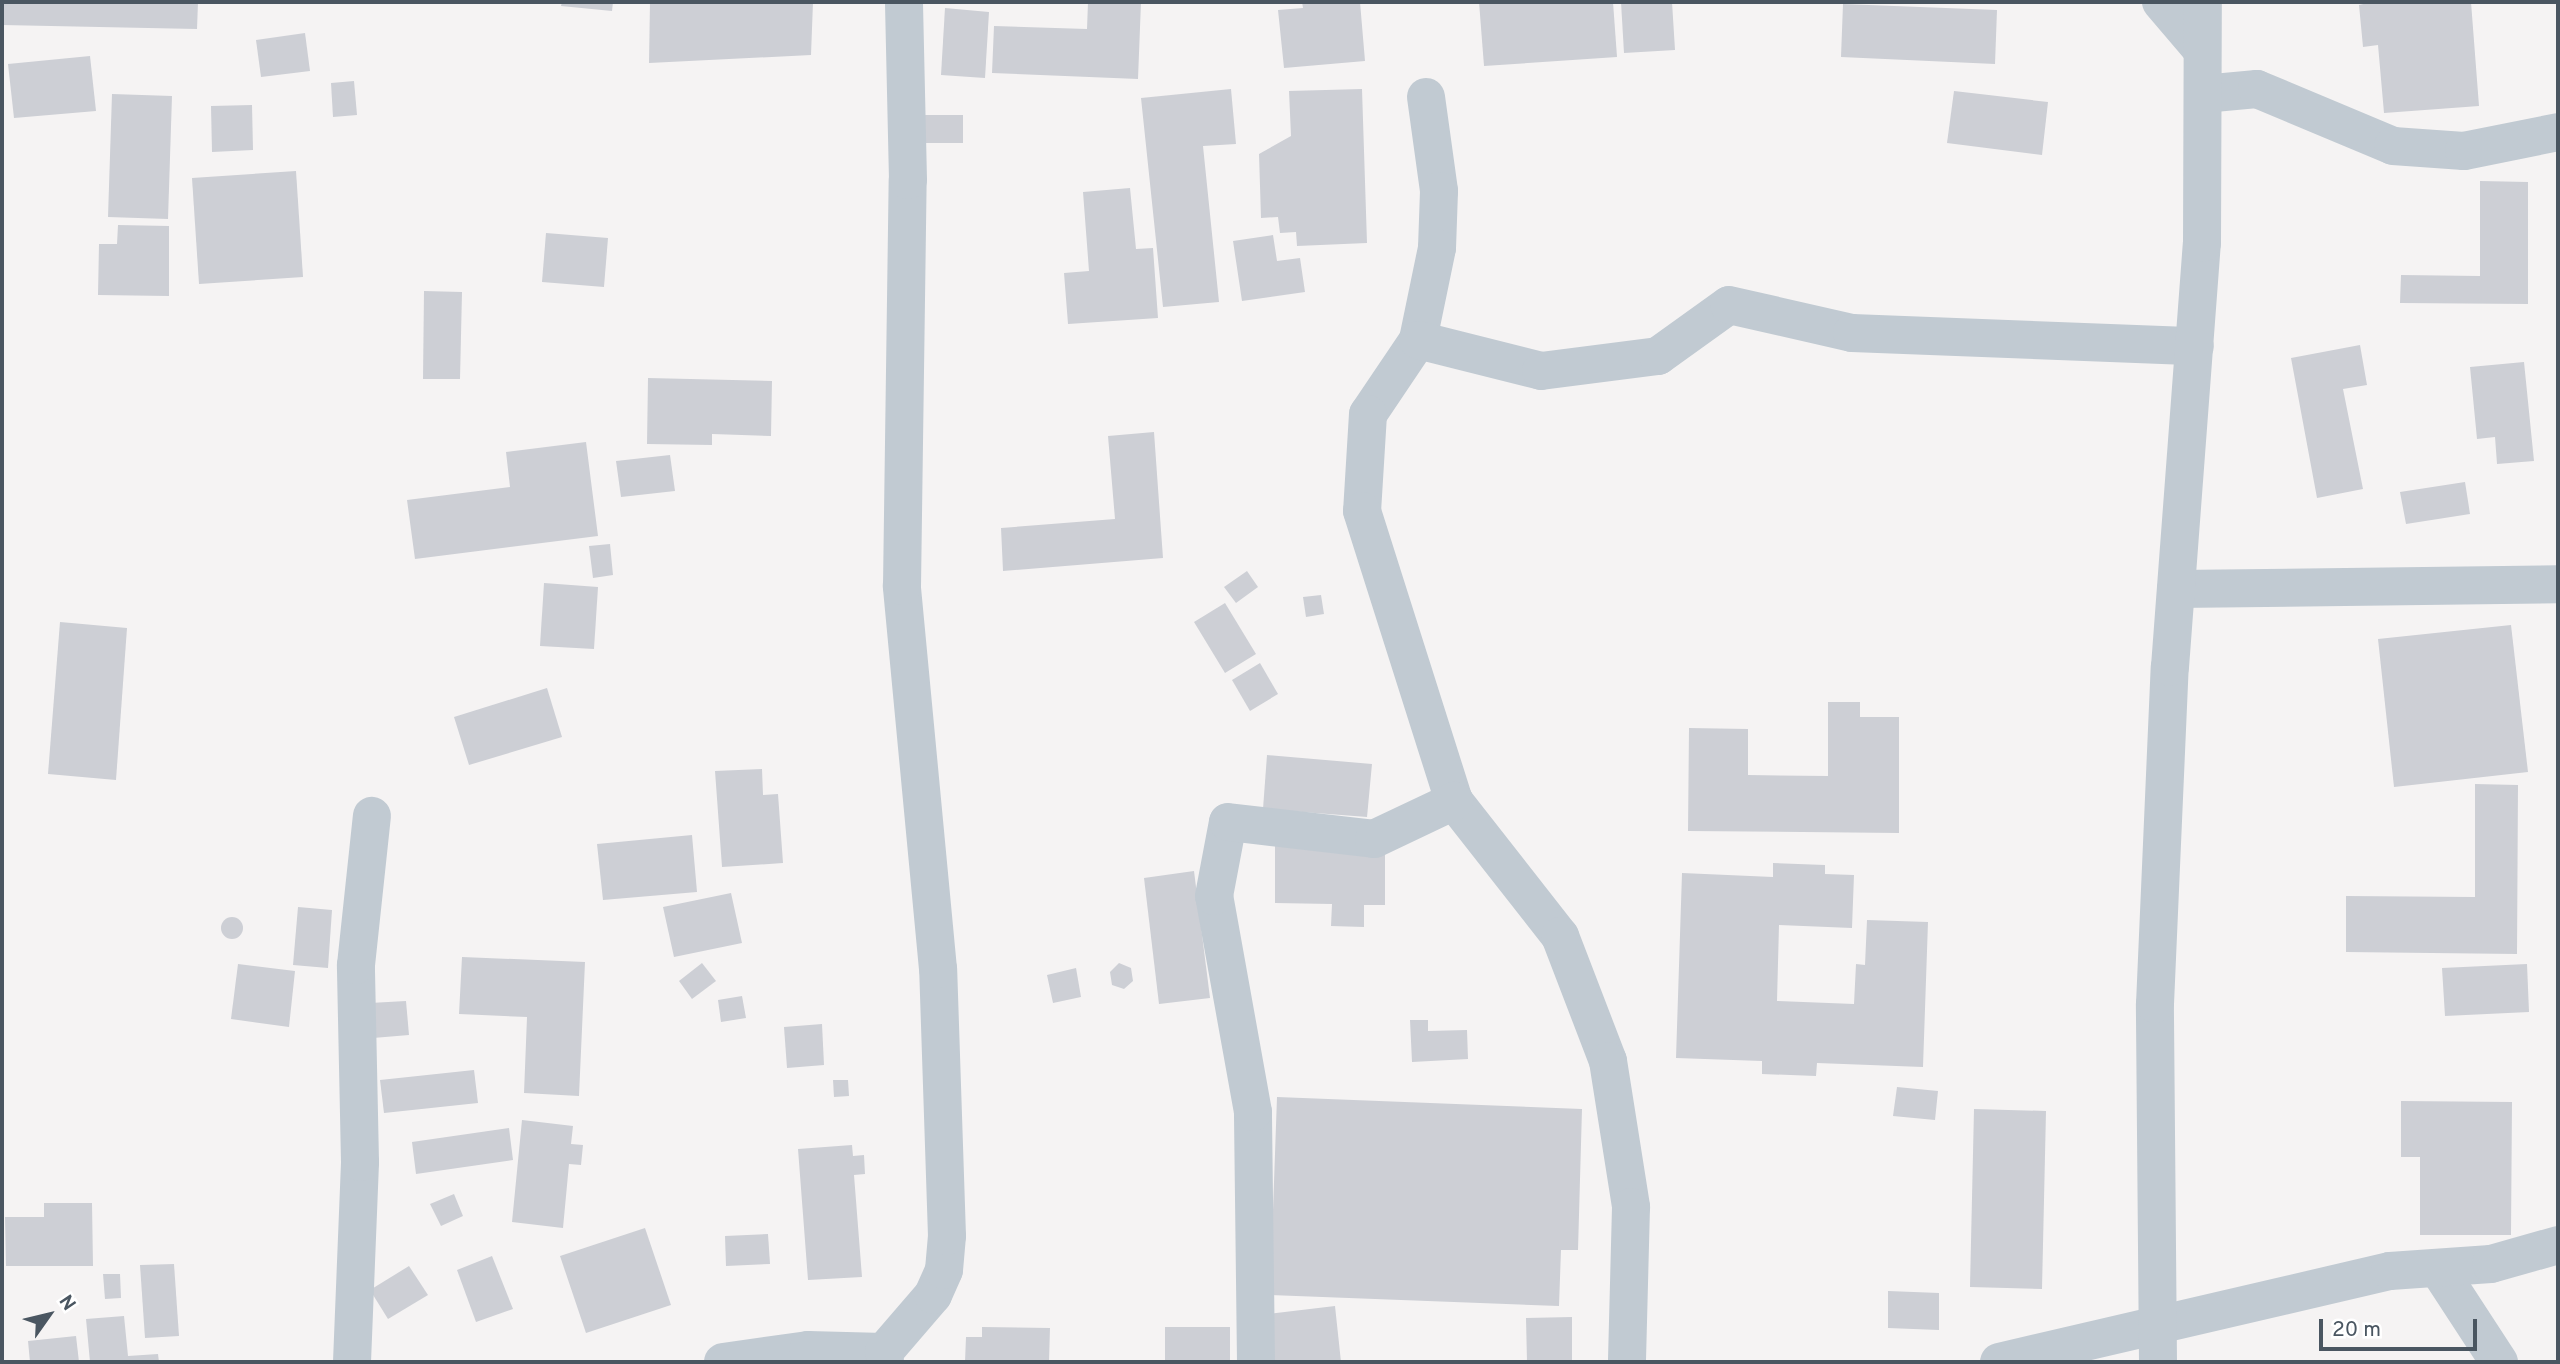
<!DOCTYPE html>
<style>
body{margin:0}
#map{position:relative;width:2560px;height:1364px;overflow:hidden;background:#f5f3f3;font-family:Overpass,sans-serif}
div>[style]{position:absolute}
.building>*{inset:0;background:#cdcfd5}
.round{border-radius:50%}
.minor>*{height:38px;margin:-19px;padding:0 19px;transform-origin:19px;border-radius:19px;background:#c1cad2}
span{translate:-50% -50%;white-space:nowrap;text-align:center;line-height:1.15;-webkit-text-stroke:6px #fff;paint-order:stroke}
.frame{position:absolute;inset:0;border:4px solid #4a5661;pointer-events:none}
.north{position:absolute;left:14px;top:1280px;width:70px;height:70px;-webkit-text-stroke:5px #fff;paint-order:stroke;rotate:56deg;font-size:19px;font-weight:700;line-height:28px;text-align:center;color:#4a5661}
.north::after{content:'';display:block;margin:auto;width:24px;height:32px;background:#4a5661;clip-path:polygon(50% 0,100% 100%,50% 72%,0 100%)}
.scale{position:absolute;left:2319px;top:1319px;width:158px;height:32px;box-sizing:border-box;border:4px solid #4a5661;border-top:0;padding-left:9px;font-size:21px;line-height:24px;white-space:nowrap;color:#4a5661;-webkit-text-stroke:5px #fff;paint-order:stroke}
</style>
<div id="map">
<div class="building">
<div style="clip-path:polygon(2px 2px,198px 2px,197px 29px,2px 25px)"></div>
<div style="clip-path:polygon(562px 2px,613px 2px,612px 11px,561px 6px)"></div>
<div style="clip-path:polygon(650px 2px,813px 2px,811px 55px,649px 63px)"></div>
<div style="clip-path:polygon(1088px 2px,1141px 2px,1138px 79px,992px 73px,994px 26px,1087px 29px)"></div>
<div style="clip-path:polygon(1302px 2px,1360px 2px,1365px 61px,1284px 68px,1278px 10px,1303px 8px)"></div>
<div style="clip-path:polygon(1479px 2px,1613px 2px,1617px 57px,1484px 66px)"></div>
<div style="clip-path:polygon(1621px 2px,1672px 2px,1675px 50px,1624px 53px)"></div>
<div style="clip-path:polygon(2372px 2px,2471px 2px,2479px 106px,2384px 113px,2378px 45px,2363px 47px,2359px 5px)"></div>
<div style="clip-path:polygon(1843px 4px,1997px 10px,1995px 64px,1841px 57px)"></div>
<div style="clip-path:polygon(945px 8px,989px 12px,985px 78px,941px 75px)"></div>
<div style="clip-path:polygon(305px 33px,310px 71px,261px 77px,256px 40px)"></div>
<div style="clip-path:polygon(90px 56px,96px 111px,14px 118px,8px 64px)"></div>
<div style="clip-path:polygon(354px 81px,357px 115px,333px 117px,331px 83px)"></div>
<div style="clip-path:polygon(1231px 89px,1236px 144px,1203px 146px,1219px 302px,1163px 307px,1141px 98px)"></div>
<div style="clip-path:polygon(1362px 89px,1367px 243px,1297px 246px,1296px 232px,1280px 233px,1278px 217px,1261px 218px,1259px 154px,1291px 136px,1289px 91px)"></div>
<div style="clip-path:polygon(1954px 91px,2048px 102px,2042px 155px,1947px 143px)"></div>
<div style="clip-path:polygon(112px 94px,172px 96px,168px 219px,108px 217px)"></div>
<div style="clip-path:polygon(252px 105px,253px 150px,212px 152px,211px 106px)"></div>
<div style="clip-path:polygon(921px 115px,963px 115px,963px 143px,921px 143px)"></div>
<div style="clip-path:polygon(296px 171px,303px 277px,199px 284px,192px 178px)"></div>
<div style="clip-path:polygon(2480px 181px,2528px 182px,2528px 304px,2400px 303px,2401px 275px,2480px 276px)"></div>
<div style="clip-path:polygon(1130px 188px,1136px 249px,1153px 248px,1158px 318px,1068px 324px,1064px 273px,1089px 271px,1083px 192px)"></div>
<div style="clip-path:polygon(118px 225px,169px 226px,169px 296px,98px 295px,99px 244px,117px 244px)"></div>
<div style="clip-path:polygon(546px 233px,608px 238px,604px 287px,542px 282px)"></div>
<div style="clip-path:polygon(1273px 235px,1277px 261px,1300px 258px,1305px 292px,1242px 301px,1233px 241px)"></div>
<div style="clip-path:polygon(424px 291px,462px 292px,460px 379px,423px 379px)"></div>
<div style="clip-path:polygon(2360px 345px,2367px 385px,2343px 389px,2363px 489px,2317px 498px,2291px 358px)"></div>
<div style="clip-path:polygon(2524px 362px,2534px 461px,2497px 464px,2495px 437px,2477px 439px,2470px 367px)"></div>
<div style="clip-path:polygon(648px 378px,772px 381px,771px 436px,712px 434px,712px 445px,647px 444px)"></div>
<div style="clip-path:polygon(1154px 432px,1163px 558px,1003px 571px,1001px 528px,1115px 519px,1108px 436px)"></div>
<div style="clip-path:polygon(586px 442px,598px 536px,415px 559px,407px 500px,510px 487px,506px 452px)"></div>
<div style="clip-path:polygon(670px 455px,675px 491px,621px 497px,616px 461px)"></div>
<div style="clip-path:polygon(2465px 482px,2470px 514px,2406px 524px,2400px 492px)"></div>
<div style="clip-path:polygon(610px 544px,613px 575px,593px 578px,589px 546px)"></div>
<div style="clip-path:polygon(1247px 571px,1258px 587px,1236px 603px,1224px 587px)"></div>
<div style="clip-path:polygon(544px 583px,598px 587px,594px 649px,540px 646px)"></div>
<div style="clip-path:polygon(1321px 595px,1324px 614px,1306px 617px,1303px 597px)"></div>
<div style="clip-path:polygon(1225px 603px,1256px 654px,1225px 673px,1194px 622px)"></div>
<div style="clip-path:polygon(60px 622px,127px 628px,116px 780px,48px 774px)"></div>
<div style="clip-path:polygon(2511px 625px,2528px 772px,2394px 787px,2378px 639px)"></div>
<div style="clip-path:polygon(1260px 663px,1278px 694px,1250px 711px,1232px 680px)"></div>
<div style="clip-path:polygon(547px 688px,562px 737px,469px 765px,454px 717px)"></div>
<div style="clip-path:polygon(1828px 702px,1860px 702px,1860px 717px,1899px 717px,1899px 833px,1688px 831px,1689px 728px,1748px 729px,1748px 775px,1828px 776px)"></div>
<div style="clip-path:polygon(1267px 755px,1372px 764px,1367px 817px,1263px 809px)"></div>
<div style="clip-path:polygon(762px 769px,763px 795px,778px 794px,783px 863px,722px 867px,715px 771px)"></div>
<div style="clip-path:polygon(2475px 784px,2518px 785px,2517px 954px,2346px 952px,2346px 896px,2475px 897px)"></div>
<div style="clip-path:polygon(692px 835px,697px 892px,603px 900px,597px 844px)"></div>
<div style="clip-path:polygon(1275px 846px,1385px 848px,1385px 905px,1364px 905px,1364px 927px,1331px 926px,1332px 904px,1275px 903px)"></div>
<div style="clip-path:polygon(1773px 863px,1825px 865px,1825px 874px,1854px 875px,1852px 928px,1779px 925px,1777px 1001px,1854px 1004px,1856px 964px,1865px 965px,1867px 920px,1928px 922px,1923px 1067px,1817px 1063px,1816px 1076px,1762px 1074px,1762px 1061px,1676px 1058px,1682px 873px,1773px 877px)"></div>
<div style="clip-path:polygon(1194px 871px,1210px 998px,1159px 1004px,1144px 878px)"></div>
<div style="clip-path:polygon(731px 893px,742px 943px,674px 957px,663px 907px)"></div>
<div style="clip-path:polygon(298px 907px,332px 910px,328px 968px,293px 965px)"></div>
<div class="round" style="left:221px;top:917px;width:22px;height:22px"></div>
<div style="clip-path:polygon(462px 957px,585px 962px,579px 1096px,524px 1093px,527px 1017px,459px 1014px)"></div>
<div style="clip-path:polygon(702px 963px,716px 981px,692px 999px,679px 981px)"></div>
<div style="clip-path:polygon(1119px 963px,1131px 968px,1133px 981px,1124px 989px,1112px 985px,1110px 972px)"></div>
<div style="clip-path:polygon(238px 964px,295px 971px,289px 1027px,231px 1019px)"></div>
<div style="clip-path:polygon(2527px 964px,2529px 1012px,2445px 1016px,2442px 968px)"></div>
<div style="clip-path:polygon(1076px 968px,1081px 997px,1053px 1003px,1047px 975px)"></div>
<div style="clip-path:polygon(742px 996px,746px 1018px,721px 1022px,718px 1000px)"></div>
<div style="clip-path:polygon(406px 1001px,409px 1035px,373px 1038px,370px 1003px)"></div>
<div style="clip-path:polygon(1410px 1020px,1428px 1020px,1428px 1031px,1467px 1030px,1468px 1059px,1412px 1062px)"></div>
<div style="clip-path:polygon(822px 1024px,824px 1065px,787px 1068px,784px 1027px)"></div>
<div style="clip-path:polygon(474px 1070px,478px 1103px,384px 1113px,380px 1080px)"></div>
<div style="clip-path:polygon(833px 1080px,848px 1080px,849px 1096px,834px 1097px)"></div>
<div style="clip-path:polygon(1897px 1087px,1938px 1091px,1935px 1120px,1893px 1116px)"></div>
<div style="clip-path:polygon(1277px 1097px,1582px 1109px,1578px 1250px,1561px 1250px,1559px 1306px,1270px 1295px)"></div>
<div style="clip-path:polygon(2401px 1101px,2512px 1102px,2511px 1235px,2420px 1235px,2420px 1157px,2401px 1157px)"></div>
<div style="clip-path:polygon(1974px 1109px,2046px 1111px,2042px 1289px,1970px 1287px)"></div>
<div style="clip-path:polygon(522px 1120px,573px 1126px,571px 1144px,583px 1145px,581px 1165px,569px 1164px,563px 1228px,512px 1222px)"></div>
<div style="clip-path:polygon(509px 1128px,513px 1160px,416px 1174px,412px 1142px)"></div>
<div style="clip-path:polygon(852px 1145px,853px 1156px,864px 1155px,865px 1174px,854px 1175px,862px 1277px,808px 1280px,798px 1149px)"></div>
<div style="clip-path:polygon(454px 1194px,463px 1216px,441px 1226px,430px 1204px)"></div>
<div style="clip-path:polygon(44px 1203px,92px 1203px,93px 1266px,6px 1266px,5px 1217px,44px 1217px)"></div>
<div style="clip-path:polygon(645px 1228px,671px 1305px,586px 1333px,560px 1256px)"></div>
<div style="clip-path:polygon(768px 1234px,770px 1264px,726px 1266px,725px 1236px)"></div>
<div style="clip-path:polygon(492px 1256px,513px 1309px,476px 1322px,457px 1270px)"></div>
<div style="clip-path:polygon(174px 1264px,179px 1336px,145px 1338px,140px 1265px)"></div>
<div style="clip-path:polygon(409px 1266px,428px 1295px,388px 1319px,370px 1290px)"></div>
<div style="clip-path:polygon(103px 1274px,120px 1274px,121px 1298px,105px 1299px)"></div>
<div style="clip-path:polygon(1888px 1291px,1939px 1293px,1939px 1330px,1888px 1328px)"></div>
<div style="clip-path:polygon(1335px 1306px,1341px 1362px,1273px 1362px,1268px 1314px)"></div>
<div style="clip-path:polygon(124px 1316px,128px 1356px,158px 1354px,159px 1362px,90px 1362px,86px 1319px)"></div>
<div style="clip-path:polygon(1572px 1317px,1572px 1362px,1527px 1362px,1526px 1318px)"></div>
<div style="clip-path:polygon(982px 1327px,1050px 1328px,1049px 1362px,965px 1362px,966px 1337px,982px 1337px)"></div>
<div style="clip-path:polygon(1165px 1327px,1230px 1327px,1230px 1362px,1165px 1362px)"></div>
<div style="clip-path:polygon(76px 1336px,79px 1362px,30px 1362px,28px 1341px)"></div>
</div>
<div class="minor">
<div style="left:2161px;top:2px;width:63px;rotate:49.5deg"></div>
<div style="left:2203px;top:94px;width:54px;rotate:-5.3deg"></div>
<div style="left:2257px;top:89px;width:147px;rotate:22.7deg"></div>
<div style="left:2393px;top:146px;width:71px;rotate:4deg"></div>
<div style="left:2464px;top:151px;width:96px;rotate:-11.4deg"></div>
<div style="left:1426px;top:97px;width:95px;rotate:82.1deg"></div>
<div style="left:1439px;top:191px;width:57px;rotate:92deg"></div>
<div style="left:1437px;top:248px;width:94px;rotate:101.7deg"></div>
<div style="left:1418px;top:340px;width:89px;rotate:124deg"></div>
<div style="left:1368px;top:414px;width:97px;rotate:93.5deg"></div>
<div style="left:1362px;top:511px;width:304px;rotate:72.4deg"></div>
<div style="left:1454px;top:801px;width:172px;rotate:51.9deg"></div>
<div style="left:1560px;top:936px;width:134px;rotate:69deg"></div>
<div style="left:1608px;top:1061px;width:148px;rotate:81deg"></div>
<div style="left:1631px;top:1207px;width:155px;rotate:91.5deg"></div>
<div style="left:1418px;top:340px;width:127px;rotate:14.1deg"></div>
<div style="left:1541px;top:371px;width:118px;rotate:-7.3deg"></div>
<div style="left:1658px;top:356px;width:87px;rotate:-35.7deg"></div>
<div style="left:1729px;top:305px;width:126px;rotate:12.8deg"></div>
<div style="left:1852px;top:333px;width:343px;rotate:2.2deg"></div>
<div style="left:2176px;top:589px;width:382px;rotate:-0.7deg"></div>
<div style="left:2439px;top:1270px;width:110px;rotate:56.9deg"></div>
<div style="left:352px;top:1362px;width:200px;rotate:-87.7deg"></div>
<div style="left:360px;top:1162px;width:197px;rotate:-91.2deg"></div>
<div style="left:356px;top:965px;width:150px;rotate:-83.9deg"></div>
<div style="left:723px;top:1362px;width:86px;rotate:-8deg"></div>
<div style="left:808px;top:1350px;width:76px;rotate:1.5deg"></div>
<div style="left:885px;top:1362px;width:10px;rotate:-96deg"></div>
<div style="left:884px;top:1352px;width:75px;rotate:-49.3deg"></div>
<div style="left:933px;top:1295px;width:27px;rotate:-66deg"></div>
<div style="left:944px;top:1270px;width:34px;rotate:-85deg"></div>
<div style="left:947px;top:1236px;width:267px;rotate:-91.9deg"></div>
<div style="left:938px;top:969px;width:385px;rotate:-95.4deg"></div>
<div style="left:902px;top:586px;width:406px;rotate:-89.2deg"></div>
<div style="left:908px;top:180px;width:178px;rotate:-91.3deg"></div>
<div style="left:1256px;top:1362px;width:250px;rotate:-90.7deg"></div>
<div style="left:1253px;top:1112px;width:219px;rotate:-100.2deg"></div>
<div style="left:1214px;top:896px;width:75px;rotate:-79.3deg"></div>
<div style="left:1228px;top:822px;width:147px;rotate:6.6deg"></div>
<div style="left:1374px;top:839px;width:89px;rotate:-25.4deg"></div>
<div style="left:1999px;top:1362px;width:401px;rotate:-13.1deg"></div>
<div style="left:2390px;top:1271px;width:101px;rotate:-4deg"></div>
<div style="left:2491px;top:1264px;width:70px;rotate:-15.8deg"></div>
<div style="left:2158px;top:1362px;width:358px;rotate:-90.5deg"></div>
<div style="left:2155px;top:1004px;width:337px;rotate:-87.5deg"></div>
<div style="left:2170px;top:667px;width:425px;rotate:-85.7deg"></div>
<div style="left:2202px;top:243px;width:241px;rotate:-89.8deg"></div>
</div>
<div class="frame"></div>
<div class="north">N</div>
<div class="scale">20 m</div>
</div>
